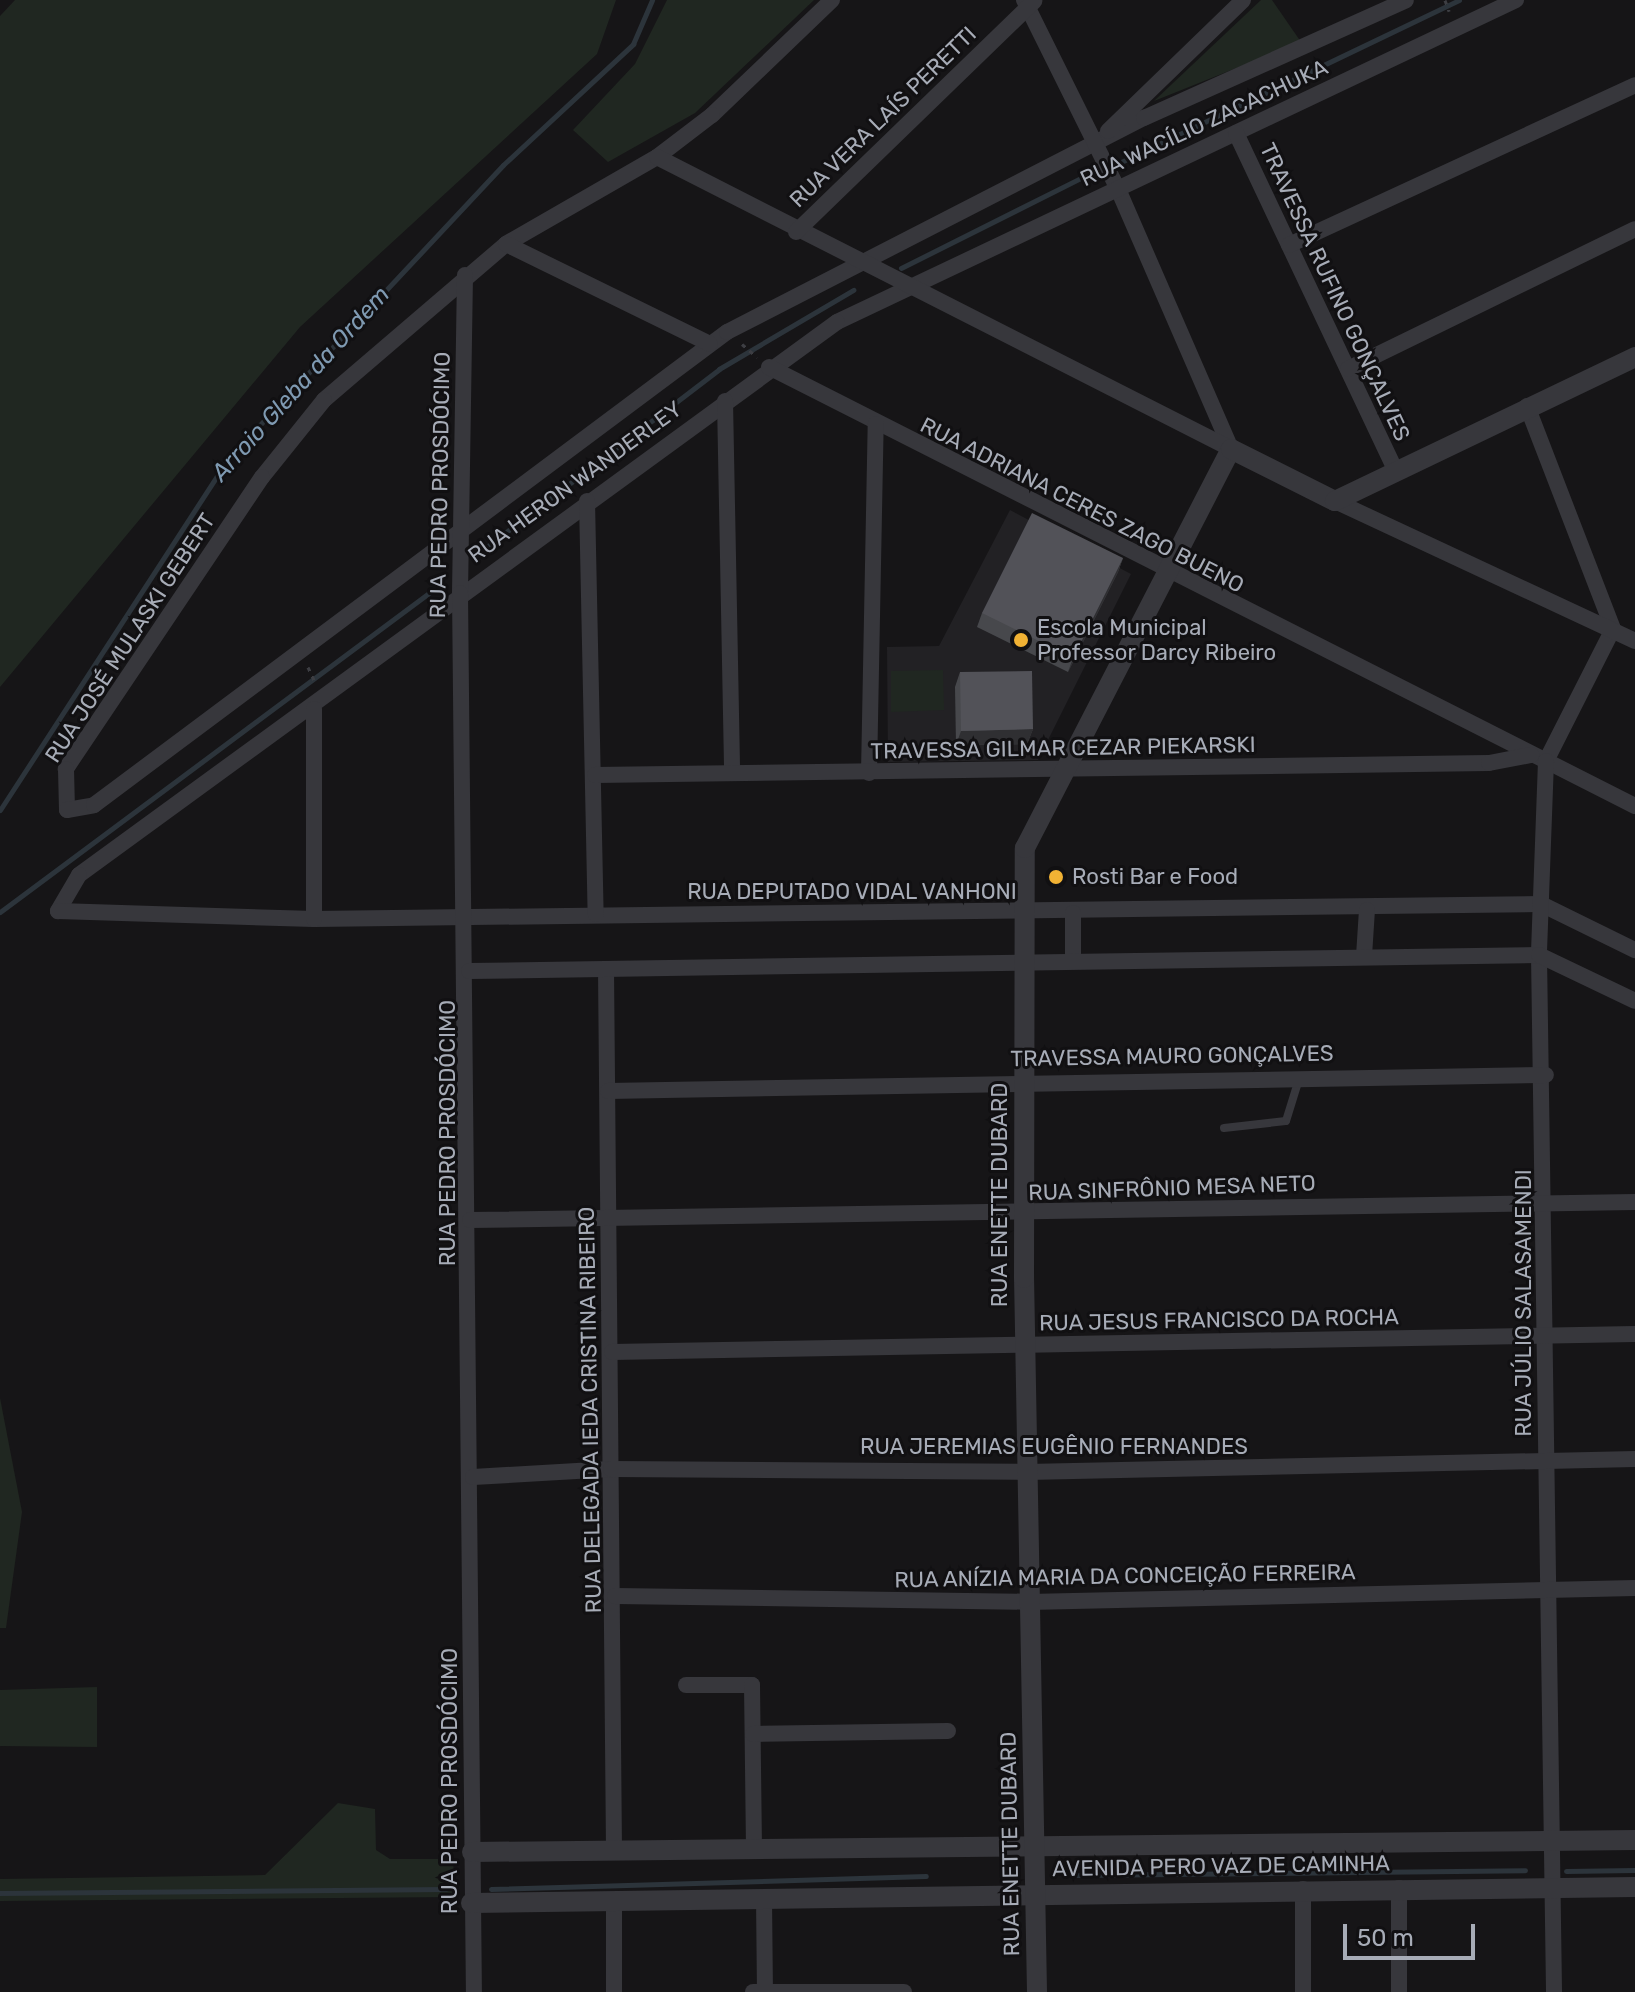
<!DOCTYPE html>
<meta charset="utf-8">
<style>
body{margin:0}
#map{position:relative;width:1635px;height:1992px;overflow:hidden;background:#161517;font-family:Rubik,sans-serif}
div>[style]{position:absolute}
.built>*{inset:0;background:#222124}
.green>*{inset:0;background:#202721}
.stream>*{height:5px;margin:-2.5px;padding:0 2.5px;transform-origin:2.5px;border-radius:2.5px;background:#2c343b}
.path>*{height:3px;margin-top:-1.5px;transform-origin:0;background:repeating-linear-gradient(90deg,#3d3e43 0 4px,transparent 0 10px)}
.service>*{height:8px;margin:-4px;padding:0 4px;transform-origin:4px;border-radius:4px;background:#37373c}
.minor>*{height:16px;margin:-8px;padding:0 8px;transform-origin:8px;border-radius:8px;background:#37373c}
.tertiary>*{height:20px;margin:-10px;padding:0 10px;transform-origin:10px;border-radius:10px;background:#37373c}
.wall>*{inset:0;background:#47484c}
.shaded-wall>*{inset:0;background:#2f2f32}
.building>*{inset:0;background:#525258}
.dots>*{width:22px;height:22px;translate:-50% -50%;box-sizing:border-box;border:4px solid #111012;border-radius:50%}
span{translate:-50% -50%;white-space:nowrap;text-align:center;line-height:1.15;-webkit-text-stroke:6px #111012;paint-order:stroke}
.street-label{font-size:22px;color:#a7acb7}
.poi-label{font-size:22px;color:#a7acb7}
.left{translate:0 -50%;text-align:left}
.water-label{font-size:24px;color:#7f9ab2;font-style:italic}
.scale{position:absolute;left:1343px;top:1924px;width:132px;height:36px;box-sizing:border-box;border:4px solid #a7acb7;border-top:0;padding-left:10px;font-size:24px;line-height:28px;white-space:nowrap;color:#a7acb7;-webkit-text-stroke:6px #111012;paint-order:stroke}
</style>
<div id="map">
<div class="built">
<div style="clip-path:polygon(1010px 510px,1131px 574px,1038px 760px,888px 762px,887px 647px,939px 646px)"></div>
</div>
<div class="green">
<div style="clip-path:polygon(15px 0,616px 0,597px 54px,300px 327px,0 687px,0 16px)"></div>
<div style="clip-path:polygon(667px 0,814px 0,695px 113px,608px 162px,573px 130px,635px 64px)"></div>
<div style="clip-path:polygon(1261px 0,1272px 0,1301px 42px,1154px 101px)"></div>
<div style="clip-path:polygon(943px 670px,944px 710px,891px 712px,891px 671px)"></div>
<div style="clip-path:polygon(0 1398px,22px 1512px,6px 1628px,0 1628px)"></div>
<div style="clip-path:polygon(97px 1687px,97px 1747px,0 1746px,0 1690px)"></div>
<div style="clip-path:polygon(338px 1803px,375px 1809px,376px 1850px,390px 1859px,453px 1859px,455px 1897px,0 1901px,0 1879px,265px 1875px)"></div>
</div>
<div class="stream">
<div style="left:1119px;top:163px;width:377px;rotate:-25.6deg"></div>
<div style="left:901px;top:268px;width:208px;rotate:-26.6deg"></div>
<div style="left:480px;top:552px;width:301px;rotate:-37.4deg"></div>
<div style="left:719px;top:369px;width:156px;rotate:-30.5deg"></div>
<div style="left:0;top:810px;width:417px;rotate:-57deg"></div>
<div style="left:227px;top:460px;width:404px;rotate:-46.9deg"></div>
<div style="left:503px;top:165px;width:178px;rotate:-42.9deg"></div>
<div style="left:633px;top:44px;width:48px;rotate:-66.6deg"></div>
<div style="left:0;top:912px;width:550px;rotate:-36.64deg"></div>
<div style="left:1566px;top:1871px;width:69px;rotate:-0.8deg"></div>
<div style="left:1076px;top:1875px;width:449px;rotate:-0.6deg"></div>
<div style="left:491px;top:1889px;width:435px;rotate:-1.7deg"></div>
<div style="left:0;top:1893px;width:446px;rotate:-0.5deg"></div>
</div>
<div class="path">
<div style="left:1445px;top:0;width:12px;rotate:70deg"></div>
<div style="left:742px;top:344px;width:20px;rotate:41deg"></div>
<div style="left:308px;top:667px;width:17px;rotate:65deg"></div>
</div>
<div class="service">
<div style="left:1224px;top:1128px;width:62px;rotate:-6.4deg"></div>
<div style="left:1286px;top:1121px;width:44px;rotate:-72.8deg"></div>
</div>
<div class="minor">
<div style="left:832px;top:0;width:166px;rotate:136.2deg"></div>
<div style="left:712px;top:115px;width:69px;rotate:142.6deg"></div>
<div style="left:657px;top:157px;width:174px;rotate:150.1deg"></div>
<div style="left:506px;top:244px;width:240px;rotate:139.4deg"></div>
<div style="left:324px;top:400px;width:99px;rotate:128.8deg"></div>
<div style="left:262px;top:477px;width:352px;rotate:123.9deg"></div>
<div style="left:66px;top:769px;width:41px;rotate:88.6deg"></div>
<div style="left:67px;top:810px;width:27px;rotate:-10deg"></div>
<div style="left:94px;top:805px;width:790px;rotate:-36.77deg"></div>
<div style="left:727px;top:332px;width:469px;rotate:-27.2deg"></div>
<div style="left:1144px;top:118px;width:287px;rotate:-24.2deg"></div>
<div style="left:1024px;top:0;width:211px;rotate:63.6deg"></div>
<div style="left:1118px;top:189px;width:283px;rotate:66.5deg"></div>
<div style="left:1516px;top:0;width:751px;rotate:154.63deg"></div>
<div style="left:837px;top:322px;width:938px;rotate:143.89deg"></div>
<div style="left:79px;top:875px;width:42px;rotate:120.3deg"></div>
<div style="left:58px;top:911px;width:256px;rotate:1.8deg"></div>
<div style="left:314px;top:919px;width:1227px;rotate:-0.7deg"></div>
<div style="left:1541px;top:904px;width:105px;rotate:26.1deg"></div>
<div style="left:1108px;top:131px;width:188px;rotate:-44.1deg"></div>
<div style="left:1236px;top:133px;width:373px;rotate:64.7deg"></div>
<div style="left:657px;top:157px;width:644px;rotate:26.96deg"></div>
<div style="left:796px;top:232px;width:332px;rotate:-44.1deg"></div>
<div style="left:506px;top:244px;width:227px;rotate:26.1deg"></div>
<div style="left:1289px;top:245px;width:381px;rotate:-24.8deg"></div>
<div style="left:465px;top:275px;width:318px;rotate:90.9deg"></div>
<div style="left:460px;top:593px;width:1399px;rotate:89.43deg"></div>
<div style="left:769px;top:367px;width:971px;rotate:26.88deg"></div>
<div style="left:1348px;top:369px;width:319px;rotate:-26deg"></div>
<div style="left:725px;top:401px;width:372px;rotate:88.9deg"></div>
<div style="left:1527px;top:406px;width:239px;rotate:68.9deg"></div>
<div style="left:1613px;top:629px;width:148px;rotate:116.9deg"></div>
<div style="left:1546px;top:761px;width:194px;rotate:92.1deg"></div>
<div style="left:1539px;top:955px;width:1037px;rotate:89.17deg"></div>
<div style="left:587px;top:501px;width:413px;rotate:88.8deg"></div>
<div style="left:1335px;top:501px;width:331px;rotate:25deg"></div>
<div style="left:314px;top:709px;width:210px;rotate:90deg"></div>
<div style="left:869px;top:773px;width:349px;rotate:-88.9deg"></div>
<div style="left:595px;top:775px;width:894px;rotate:-0.77deg"></div>
<div style="left:1489px;top:763px;width:43px;rotate:-10.8deg"></div>
<div style="left:1073px;top:913px;width:45px;rotate:90deg"></div>
<div style="left:1364px;top:956px;width:46px;rotate:-86.3deg"></div>
<div style="left:606px;top:969px;width:882px;rotate:89.48deg"></div>
<div style="left:469px;top:971px;width:1070px;rotate:-0.86deg"></div>
<div style="left:1539px;top:955px;width:106px;rotate:25.6deg"></div>
<div style="left:608px;top:1091px;width:938px;rotate:-0.98deg"></div>
<div style="left:470px;top:1220px;width:1165px;rotate:-0.89deg"></div>
<div style="left:612px;top:1352px;width:1023px;rotate:-1.01deg"></div>
<div style="left:473px;top:1477px;width:138px;rotate:-3.3deg"></div>
<div style="left:611px;top:1469px;width:416px;rotate:0.4deg"></div>
<div style="left:1027px;top:1472px;width:608px;rotate:-1.22deg"></div>
<div style="left:615px;top:1596px;width:414px;rotate:0.8deg"></div>
<div style="left:1029px;top:1602px;width:606px;rotate:-1.32deg"></div>
<div style="left:686px;top:1685px;width:66px"></div>
<div style="left:752px;top:1685px;width:164px;rotate:89.3deg"></div>
<div style="left:753px;top:1734px;width:195px;rotate:-0.9deg"></div>
<div style="left:1399px;top:1888px;width:104px;rotate:90deg"></div>
<div style="left:764px;top:1898px;width:92px;rotate:89.4deg"></div>
<div style="left:614px;top:1901px;width:91px;rotate:90deg"></div>
<div style="left:753px;top:1992px;width:151px"></div>
<div style="left:1303px;top:1992px;width:103px;rotate:-90deg"></div>
</div>
<div class="tertiary">
<div style="left:472px;top:1852px;width:1163px;rotate:-0.59deg"></div>
<div style="left:471px;top:1903px;width:1164px;rotate:-0.79deg"></div>
<div style="left:1037px;top:1992px;width:714px;rotate:-91.04deg"></div>
<div style="left:1024px;top:1278px;width:430px;rotate:-89.9deg"></div>
<div style="left:1025px;top:848px;width:449px;rotate:-62.7deg"></div>
<div style="left:1231px;top:449px;width:116px;rotate:26.6deg"></div>
<div style="left:1335px;top:501px;width:333px;rotate:-25.6deg"></div>
</div>
<div class="wall">
<div style="clip-path:polygon(1123px 558px,1118px 572px,1068px 672px,977px 627px,982px 613px)"></div>
<div style="clip-path:polygon(960px 672px,1033px 729px,1027px 744px,956px 745px,955px 687px)"></div>
</div>
<div class="shaded-wall">
<div style="clip-path:polygon(1123px 558px,1118px 572px,1068px 672px,1073px 658px)"></div>
<div style="clip-path:polygon(1033px 729px,1027px 744px,956px 745px,961px 731px)"></div>
</div>
<div class="building">
<div style="clip-path:polygon(1032px 513px,1123px 558px,1073px 658px,982px 613px)"></div>
<div style="clip-path:polygon(1032px 671px,1033px 729px,961px 731px,960px 672px)"></div>
</div>
<div class="dots">
<div style="left:1021px;top:640px;background:#f1b234"></div>
<div style="left:1056px;top:877px;background:#f1b234"></div>
</div>
<div class="street-label">
<span style="left:883px;top:117px;rotate:-44deg">RUA VERA LAÍS PERETTI</span>
<span style="left:1204px;top:123px;rotate:-25deg">RUA WACÍLIO ZACACHUKA</span>
<span style="left:1335px;top:292px;rotate:65deg">TRAVESSA RUFINO GONÇALVES</span>
<span style="left:575px;top:482px;rotate:-36deg">RUA HERON WANDERLEY</span>
<span style="left:440px;top:485px;rotate:-89deg">RUA PEDRO PROSDÓCIMO</span>
<span style="left:1082px;top:505px;rotate:27deg">RUA ADRIANA CERES ZAGO BUENO</span>
<span style="left:130px;top:638px;rotate:-57deg">RUA JOSÉ MULASKI GEBERT</span>
<span style="left:1063px;top:748px;rotate:-1deg">TRAVESSA GILMAR CEZAR PIEKARSKI</span>
<span style="left:852px;top:892px">RUA DEPUTADO VIDAL VANHONI</span>
<span style="left:1172px;top:1056px;rotate:-1deg">TRAVESSA MAURO GONÇALVES</span>
<span style="left:448px;top:1133px;rotate:-90deg">RUA PEDRO PROSDÓCIMO</span>
<span style="left:1172px;top:1188px;rotate:-2deg">RUA SINFRÔNIO MESA NETO</span>
<span style="left:1000px;top:1195px;rotate:-90deg">RUA ENETTE DUBARD</span>
<span style="left:1524px;top:1303px;rotate:-90deg">RUA JÚLIO SALASAMENDI</span>
<span style="left:1219px;top:1320px;rotate:-1deg">RUA JESUS FRANCISCO DA ROCHA</span>
<span style="left:590px;top:1410px;rotate:-91deg">RUA DELEGADA IEDA CRISTINA RIBEIRO</span>
<span style="left:1054px;top:1447px">RUA JEREMIAS EUGÊNIO FERNANDES</span>
<span style="left:1125px;top:1576px;rotate:-1deg">RUA ANÍZIA MARIA DA CONCEIÇÃO FERREIRA</span>
<span style="left:450px;top:1781px;rotate:-90deg">RUA PEDRO PROSDÓCIMO</span>
<span style="left:1010px;top:1844px;rotate:-91deg">RUA ENETTE DUBARD</span>
<span style="left:1221px;top:1866px;rotate:-1deg">AVENIDA PERO VAZ DE CAMINHA</span>
</div>
<div class="poi-label">
<span class="left" style="left:1037px;top:640px">Escola Municipal<br>Professor Darcy Ribeiro</span>
<span class="left" style="left:1072px;top:877px">Rosti Bar e Food</span>
</div>
<div class="water-label">
<span style="left:301px;top:384px;rotate:-48deg">Arroio Gleba da Ordem</span>
</div>
<div class="scale">50 m</div>
</div>
